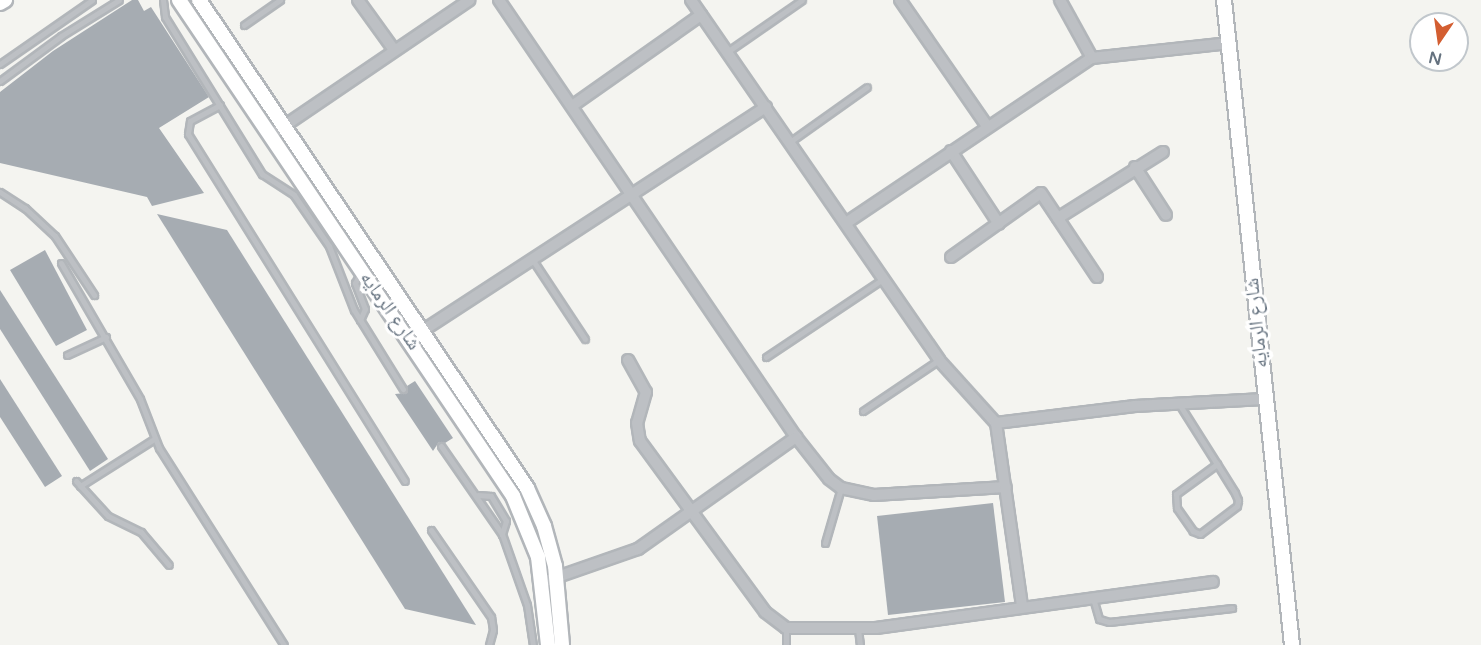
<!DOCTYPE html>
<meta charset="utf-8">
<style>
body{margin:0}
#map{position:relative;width:1481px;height:645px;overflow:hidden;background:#f4f4f0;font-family:"Varela Round","Noto Naskh Arabic",sans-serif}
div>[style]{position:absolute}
.building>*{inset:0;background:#a6acb2}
.roads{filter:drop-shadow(2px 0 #b2b6ba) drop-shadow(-2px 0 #b2b6ba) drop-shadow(0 2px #b2b6ba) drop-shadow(0 -2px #b2b6ba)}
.lane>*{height:5px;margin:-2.5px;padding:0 2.5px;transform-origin:2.5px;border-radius:2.5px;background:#bdc0c4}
.street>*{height:10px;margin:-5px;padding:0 5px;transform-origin:5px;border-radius:5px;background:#bdc0c4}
.secondary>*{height:14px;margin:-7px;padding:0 7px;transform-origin:7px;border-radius:7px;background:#fff}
span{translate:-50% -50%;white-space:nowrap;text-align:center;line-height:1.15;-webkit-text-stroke:6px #fff;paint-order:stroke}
.street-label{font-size:20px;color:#65727f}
.north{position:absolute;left:1409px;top:12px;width:60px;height:60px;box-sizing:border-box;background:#fff;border:2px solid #c1c7cc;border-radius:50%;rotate:193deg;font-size:16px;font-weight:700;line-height:24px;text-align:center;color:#65727f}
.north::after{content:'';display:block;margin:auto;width:21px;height:27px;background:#d35e31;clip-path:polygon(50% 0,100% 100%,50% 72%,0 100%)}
</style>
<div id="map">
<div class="building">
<div style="clip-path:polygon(132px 0,138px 0,144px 11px,151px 7px,209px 97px,159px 128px,204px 193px,152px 206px,147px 197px,0 163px,0 92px,53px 51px)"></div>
<div style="clip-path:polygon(157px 214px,227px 230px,476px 625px,405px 609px)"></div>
<div style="clip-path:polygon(45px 250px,87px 330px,56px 346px,10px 270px)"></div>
<div style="clip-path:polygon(0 290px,108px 459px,90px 471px,0 329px)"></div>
<div style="clip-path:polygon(0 379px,62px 476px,45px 487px,0 417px)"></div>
<div style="clip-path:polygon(415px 381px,453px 438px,445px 443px,439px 442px,433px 451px,395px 394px,406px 393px,407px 386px)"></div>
<div style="clip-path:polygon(993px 503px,1005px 602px,888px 615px,877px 516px)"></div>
</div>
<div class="roads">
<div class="lane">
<div style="left:163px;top:0;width:17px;rotate:83deg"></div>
<div style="left:165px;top:17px;width:185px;rotate:58.3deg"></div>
<div style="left:262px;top:174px;width:38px;rotate:33deg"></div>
<div style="left:294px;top:195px;width:62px;rotate:55.5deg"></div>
<div style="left:329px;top:246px;width:69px;rotate:68.7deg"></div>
<div style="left:354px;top:310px;width:93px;rotate:58.2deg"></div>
<div style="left:244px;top:25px;width:44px;rotate:-34.8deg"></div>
<div style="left:727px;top:52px;width:91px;rotate:-34.7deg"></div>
<div style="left:0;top:64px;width:112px;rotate:-34.8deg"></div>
<div style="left:0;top:81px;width:76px;rotate:-36.4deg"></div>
<div style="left:61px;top:36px;width:68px;rotate:-31.8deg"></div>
<div style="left:220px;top:105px;width:34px;rotate:152deg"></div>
<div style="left:190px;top:121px;width:13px;rotate:99deg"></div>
<div style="left:188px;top:134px;width:409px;rotate:58deg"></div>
<div style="left:791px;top:141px;width:93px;rotate:-35.4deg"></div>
<div style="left:0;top:192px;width:30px;rotate:33deg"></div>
<div style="left:25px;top:208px;width:41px;rotate:43deg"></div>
<div style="left:55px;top:236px;width:71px;rotate:56.5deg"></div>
<div style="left:532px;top:259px;width:96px;rotate:56.5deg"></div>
<div style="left:61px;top:263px;width:157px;rotate:59.8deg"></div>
<div style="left:140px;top:399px;width:53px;rotate:68.8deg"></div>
<div style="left:159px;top:448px;width:233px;rotate:57.6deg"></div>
<div style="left:360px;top:320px;width:12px;rotate:-66deg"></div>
<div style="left:365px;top:309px;width:28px;rotate:-111deg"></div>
<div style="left:355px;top:283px;width:13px;rotate:-61deg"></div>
<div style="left:67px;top:355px;width:43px;rotate:-24.8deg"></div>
<div style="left:766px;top:357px;width:141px;rotate:-33.7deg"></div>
<div style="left:1179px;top:404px;width:71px;rotate:57.7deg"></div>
<div style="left:1217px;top:464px;width:34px;rotate:58deg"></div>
<div style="left:1235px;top:493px;width:8px;rotate:67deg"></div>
<div style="left:1238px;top:500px;width:6px;rotate:99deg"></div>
<div style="left:1237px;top:506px;width:46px;rotate:142.9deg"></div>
<div style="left:1200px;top:534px;width:8px;rotate:-157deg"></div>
<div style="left:1193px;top:531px;width:28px;rotate:-125deg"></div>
<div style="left:1177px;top:508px;width:14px;rotate:-94deg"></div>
<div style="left:1176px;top:494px;width:51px;rotate:-36.2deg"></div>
<div style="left:863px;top:411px;width:92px;rotate:-33.9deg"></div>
<div style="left:441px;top:446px;width:107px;rotate:55.3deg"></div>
<div style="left:502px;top:534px;width:75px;rotate:70.6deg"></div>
<div style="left:527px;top:605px;width:40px;rotate:81.5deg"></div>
<div style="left:76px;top:481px;width:47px;rotate:47.6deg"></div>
<div style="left:108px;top:516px;width:37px;rotate:26deg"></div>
<div style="left:141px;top:532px;width:43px;rotate:49.7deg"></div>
<div style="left:80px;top:486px;width:88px;rotate:-32.4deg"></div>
<div style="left:478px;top:495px;width:13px;rotate:4deg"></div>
<div style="left:491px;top:496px;width:29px;rotate:59deg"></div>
<div style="left:506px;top:521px;width:14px;rotate:107deg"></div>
<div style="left:431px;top:530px;width:106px;rotate:55.4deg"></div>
<div style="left:491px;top:617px;width:13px;rotate:81deg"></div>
<div style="left:493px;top:630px;width:16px;rotate:105deg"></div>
<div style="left:825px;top:543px;width:57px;rotate:-73.8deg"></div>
<div style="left:1093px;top:598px;width:22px;rotate:74deg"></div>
<div style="left:1099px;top:619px;width:10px;rotate:17deg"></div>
<div style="left:1109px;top:622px;width:124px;rotate:-6.5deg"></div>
<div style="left:786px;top:628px;width:17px;rotate:90deg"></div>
<div style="left:858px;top:629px;width:16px;rotate:83deg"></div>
</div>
<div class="street">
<div style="left:358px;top:0;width:62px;rotate:54.2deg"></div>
<div style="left:499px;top:0;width:528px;rotate:55.8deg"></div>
<div style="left:796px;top:437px;width:53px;rotate:51.8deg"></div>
<div style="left:829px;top:479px;width:15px;rotate:37deg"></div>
<div style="left:841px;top:488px;width:34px;rotate:12deg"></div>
<div style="left:874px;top:495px;width:132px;rotate:-3.5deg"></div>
<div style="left:691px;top:0;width:437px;rotate:55.4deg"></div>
<div style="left:939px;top:360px;width:85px;rotate:47.9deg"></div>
<div style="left:996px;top:423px;width:184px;rotate:81.9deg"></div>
<div style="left:900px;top:0;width:153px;rotate:55.4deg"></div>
<div style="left:1060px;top:0;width:66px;rotate:61.1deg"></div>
<div style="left:572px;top:106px;width:158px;rotate:-35.2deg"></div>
<div style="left:271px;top:135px;width:240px;rotate:-34.2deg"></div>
<div style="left:951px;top:151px;width:87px;rotate:56.7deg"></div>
<div style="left:1135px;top:167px;width:57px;rotate:57.1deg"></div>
<div style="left:1058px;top:218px;width:124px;rotate:-32.2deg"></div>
<div style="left:846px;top:223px;width:296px;rotate:-33.9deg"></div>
<div style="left:1092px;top:58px;width:138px;rotate:-6.2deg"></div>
<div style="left:951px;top:257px;width:110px;rotate:-35.4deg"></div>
<div style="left:1041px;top:193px;width:101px;rotate:56.3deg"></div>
<div style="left:410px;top:339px;width:425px;rotate:-33.1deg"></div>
<div style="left:628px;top:360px;width:37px;rotate:61deg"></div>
<div style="left:646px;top:392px;width:32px;rotate:106deg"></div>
<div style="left:637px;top:423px;width:18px;rotate:81deg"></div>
<div style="left:640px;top:441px;width:212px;rotate:53.8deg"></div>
<div style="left:765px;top:612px;width:26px;rotate:37deg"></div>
<div style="left:786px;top:628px;width:90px"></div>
<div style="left:876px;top:628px;width:340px;rotate:-7.8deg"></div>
<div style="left:996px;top:423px;width:140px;rotate:-7deg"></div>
<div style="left:1135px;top:406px;width:129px;rotate:-3.1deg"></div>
<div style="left:543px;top:582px;width:101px;rotate:-19.2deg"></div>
<div style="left:638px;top:549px;width:194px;rotate:-35.3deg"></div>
</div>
<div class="secondary">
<div style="left:179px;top:0;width:598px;rotate:56.04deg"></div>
<div style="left:513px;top:496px;width:66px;rotate:67.7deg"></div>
<div style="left:538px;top:557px;width:89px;rotate:83.5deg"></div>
<div style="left:199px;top:0;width:588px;rotate:56.09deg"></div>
<div style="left:527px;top:488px;width:42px;rotate:65.9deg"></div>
<div style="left:544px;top:526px;width:41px;rotate:74.6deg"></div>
<div style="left:555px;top:566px;width:79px;rotate:84.9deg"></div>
<div style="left:1224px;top:0;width:649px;rotate:83.98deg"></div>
<div style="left:0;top:3px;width:6px;rotate:-31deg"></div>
</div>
</div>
<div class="street-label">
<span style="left:390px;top:311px;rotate:55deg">شارع الرمايه</span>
<span style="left:1257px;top:323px;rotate:-96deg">شارع الرمايه</span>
</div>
<div class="north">N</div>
</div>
